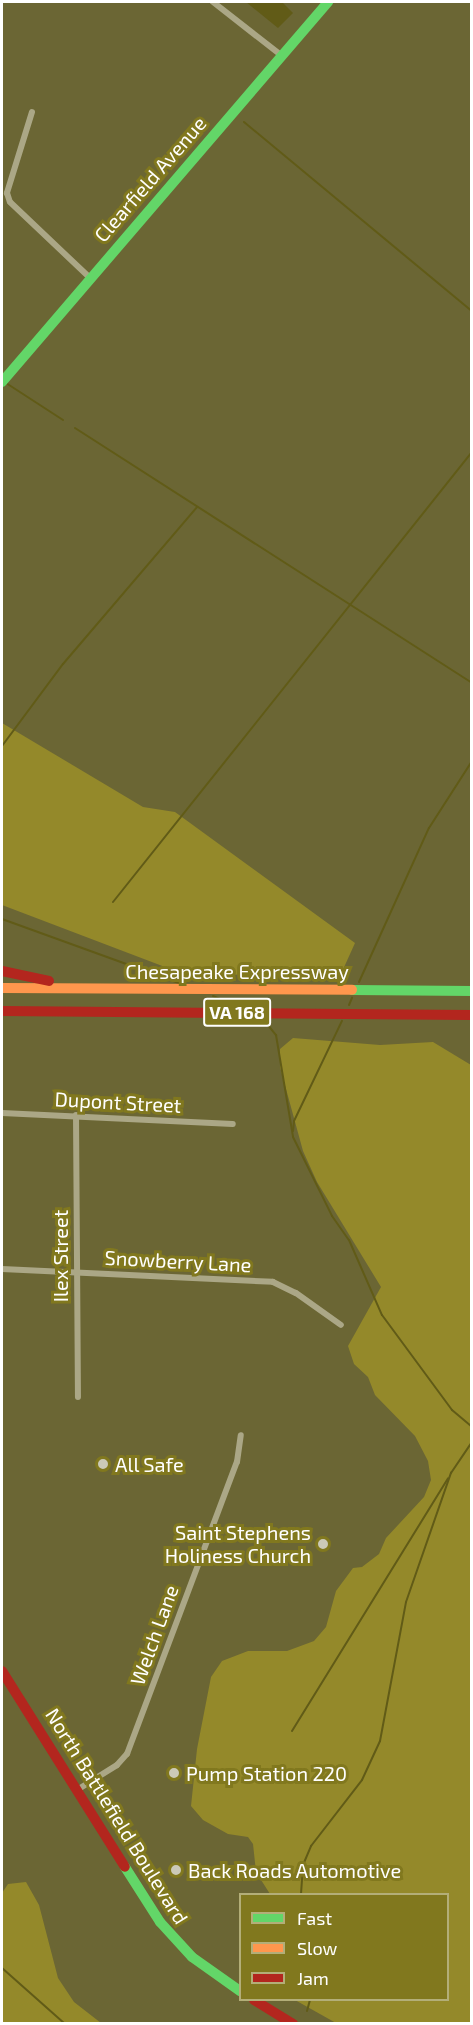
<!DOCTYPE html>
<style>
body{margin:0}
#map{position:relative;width:473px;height:2025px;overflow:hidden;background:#6b6634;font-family:"Exo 2",sans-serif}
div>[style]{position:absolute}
.green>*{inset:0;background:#94892a}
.water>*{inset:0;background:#615b17}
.stream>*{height:2px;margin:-1px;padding:0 1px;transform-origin:1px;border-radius:1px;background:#615b17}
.street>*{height:6px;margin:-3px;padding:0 3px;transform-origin:3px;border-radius:3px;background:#aba786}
.fast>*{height:10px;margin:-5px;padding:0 5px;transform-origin:5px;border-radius:5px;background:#63d668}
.slow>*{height:10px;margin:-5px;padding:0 5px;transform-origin:5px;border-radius:5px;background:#ff974d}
.jam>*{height:10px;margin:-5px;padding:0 5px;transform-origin:5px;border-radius:5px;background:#b3261e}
.dots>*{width:16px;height:16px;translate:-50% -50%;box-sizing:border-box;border:3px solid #81781e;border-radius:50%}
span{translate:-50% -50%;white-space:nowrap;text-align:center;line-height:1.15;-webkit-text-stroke:6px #81781e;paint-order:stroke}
.shield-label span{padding:2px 4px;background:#81781e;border:2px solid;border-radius:4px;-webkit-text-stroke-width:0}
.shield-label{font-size:18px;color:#fff;font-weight:700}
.street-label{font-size:20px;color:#fff}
.poi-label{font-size:20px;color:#fff}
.left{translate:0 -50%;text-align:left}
.right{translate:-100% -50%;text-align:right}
.frame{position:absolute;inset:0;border:3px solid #fff;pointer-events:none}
.legend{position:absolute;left:239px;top:1893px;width:210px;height:108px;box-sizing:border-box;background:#81781e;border:2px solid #b3ae78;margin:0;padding:8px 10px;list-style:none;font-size:18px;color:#fff}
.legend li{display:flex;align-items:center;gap:12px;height:30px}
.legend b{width:30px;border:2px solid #b3ae78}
</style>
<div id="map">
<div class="green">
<div style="clip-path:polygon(2px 723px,143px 807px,175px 812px,355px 943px,341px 974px,186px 975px,2px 905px)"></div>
<div style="clip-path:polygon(293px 1038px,380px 1045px,433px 1042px,471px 1065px,471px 2023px,336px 2023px,295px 2000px,448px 2000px,448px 1894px,270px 1894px,256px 1872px,253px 1844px,248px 1837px,228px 1834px,203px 1820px,191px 1806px,197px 1749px,211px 1677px,222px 1661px,248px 1651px,287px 1651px,314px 1641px,326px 1627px,336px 1591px,353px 1568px,362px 1567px,379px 1554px,386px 1538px,424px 1497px,431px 1480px,428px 1461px,415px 1436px,375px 1395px,368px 1377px,354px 1364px,348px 1346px,381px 1287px,317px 1182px,303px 1151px,280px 1067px,280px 1049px)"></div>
<div style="clip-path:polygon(26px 1882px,39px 1905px,58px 1978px,74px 2002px,101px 2023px,2px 2023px,2px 1893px,8px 1884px)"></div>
</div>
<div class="water">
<div style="clip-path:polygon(246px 2px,282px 2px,293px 13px,278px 28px)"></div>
</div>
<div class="stream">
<div style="left:244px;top:122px;width:296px;rotate:39.7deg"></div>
<div style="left:6px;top:383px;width:68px;rotate:33deg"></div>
<div style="left:75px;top:428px;width:472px;rotate:32.7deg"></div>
<div style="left:2px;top:746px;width:102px;rotate:-53.4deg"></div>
<div style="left:63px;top:664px;width:206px;rotate:-49.5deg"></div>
<div style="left:113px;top:902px;width:576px;rotate:-51.42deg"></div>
<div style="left:2px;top:919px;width:188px;rotate:19.9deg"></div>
<div style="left:359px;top:982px;width:169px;rotate:-65.6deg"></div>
<div style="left:429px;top:828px;width:80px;rotate:-57.3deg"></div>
<div style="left:213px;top:996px;width:24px;rotate:24deg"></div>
<div style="left:349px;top:1005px;width:8px;rotate:-67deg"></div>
<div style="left:263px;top:1019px;width:21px;rotate:51deg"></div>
<div style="left:276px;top:1035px;width:103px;rotate:80.5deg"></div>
<div style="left:293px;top:1137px;width:88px;rotate:63.7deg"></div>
<div style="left:332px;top:1216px;width:29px;rotate:55deg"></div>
<div style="left:349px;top:1240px;width:82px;rotate:66.3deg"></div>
<div style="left:382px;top:1315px;width:118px;rotate:53.6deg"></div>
<div style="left:452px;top:1410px;width:26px;rotate:40deg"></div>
<div style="left:293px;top:1131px;width:10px;rotate:-84deg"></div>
<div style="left:294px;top:1121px;width:111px;rotate:-64.4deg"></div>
<div style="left:451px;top:1473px;width:37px;rotate:-56deg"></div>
<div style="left:292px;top:1731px;width:297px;rotate:-58.3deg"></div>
<div style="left:301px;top:1894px;width:29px;rotate:-86deg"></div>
<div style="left:303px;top:1865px;width:21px;rotate:-67deg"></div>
<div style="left:311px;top:1846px;width:83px;rotate:-52.3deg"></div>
<div style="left:362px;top:1780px;width:43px;rotate:-65.2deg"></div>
<div style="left:380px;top:1741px;width:141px;rotate:-79.4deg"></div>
<div style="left:406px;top:1602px;width:137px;rotate:-70.8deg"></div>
<div style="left:2px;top:1968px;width:84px;rotate:41.6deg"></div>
<div style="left:307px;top:2011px;width:11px;rotate:-75deg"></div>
</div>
<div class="street">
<div style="left:213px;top:2px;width:88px;rotate:38deg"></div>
<div style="left:32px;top:112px;width:85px;rotate:107.2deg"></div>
<div style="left:7px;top:193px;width:9px;rotate:72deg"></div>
<div style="left:10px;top:202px;width:109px;rotate:43.5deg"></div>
<div style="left:2px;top:1113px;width:231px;rotate:2.7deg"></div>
<div style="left:76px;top:1115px;width:282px;rotate:89.6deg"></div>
<div style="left:2px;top:1269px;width:271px;rotate:2.7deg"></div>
<div style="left:273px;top:1282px;width:25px;rotate:26deg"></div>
<div style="left:296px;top:1293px;width:55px;rotate:35.4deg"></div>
<div style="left:77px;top:1790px;width:47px;rotate:-32deg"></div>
<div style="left:117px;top:1765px;width:15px;rotate:-48deg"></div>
<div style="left:127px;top:1754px;width:312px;rotate:-69.4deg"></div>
<div style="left:237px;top:1462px;width:27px;rotate:-82deg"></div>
</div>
<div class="fast">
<div style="left:2px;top:382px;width:501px;rotate:-49.37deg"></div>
<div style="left:352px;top:990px;width:120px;rotate:0.5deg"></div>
<div style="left:125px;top:1867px;width:65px;rotate:57.5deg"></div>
<div style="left:160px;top:1922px;width:47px;rotate:47.6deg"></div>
<div style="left:192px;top:1957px;width:59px;rotate:35.3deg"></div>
</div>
<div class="slow">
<div style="left:2px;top:988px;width:350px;rotate:0.3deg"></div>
</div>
<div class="jam">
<div style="left:2px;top:971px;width:48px;rotate:12deg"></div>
<div style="left:2px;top:1011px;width:470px;rotate:0.5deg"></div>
<div style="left:2px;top:1671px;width:231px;rotate:57.9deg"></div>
<div style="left:254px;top:2000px;width:46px;rotate:31.6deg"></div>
</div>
<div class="dots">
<div style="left:103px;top:1464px;background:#cbc9b8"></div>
<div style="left:323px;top:1544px;background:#cbc9b8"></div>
<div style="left:174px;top:1773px;background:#cbc9b8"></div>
<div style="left:176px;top:1870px;background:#cbc9b8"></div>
</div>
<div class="shield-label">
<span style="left:237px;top:1012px">VA 168</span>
</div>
<div class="street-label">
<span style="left:150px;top:179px;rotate:-49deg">Clearfield Avenue</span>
<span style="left:237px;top:971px">Chesapeake Expressway</span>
<span style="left:118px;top:1102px;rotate:3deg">Dupont Street</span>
<span style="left:60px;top:1256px;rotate:-90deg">Ilex Street</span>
<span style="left:178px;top:1261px;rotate:3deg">Snowberry Lane</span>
<span style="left:154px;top:1635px;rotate:-70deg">Welch Lane</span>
<span style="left:117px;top:1816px;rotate:58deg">North Battlefield Boulevard</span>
</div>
<div class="poi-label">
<span class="left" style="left:115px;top:1464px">All Safe</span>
<span class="right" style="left:311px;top:1544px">Saint Stephens<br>Holiness Church</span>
<span class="left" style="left:186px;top:1773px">Pump Station 220</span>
<span class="left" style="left:188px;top:1870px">Back Roads Automotive</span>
</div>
<div class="frame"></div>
<ul class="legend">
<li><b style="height:8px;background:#63d668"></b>Fast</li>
<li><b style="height:8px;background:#ff974d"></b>Slow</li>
<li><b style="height:8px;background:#b3261e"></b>Jam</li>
</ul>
</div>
